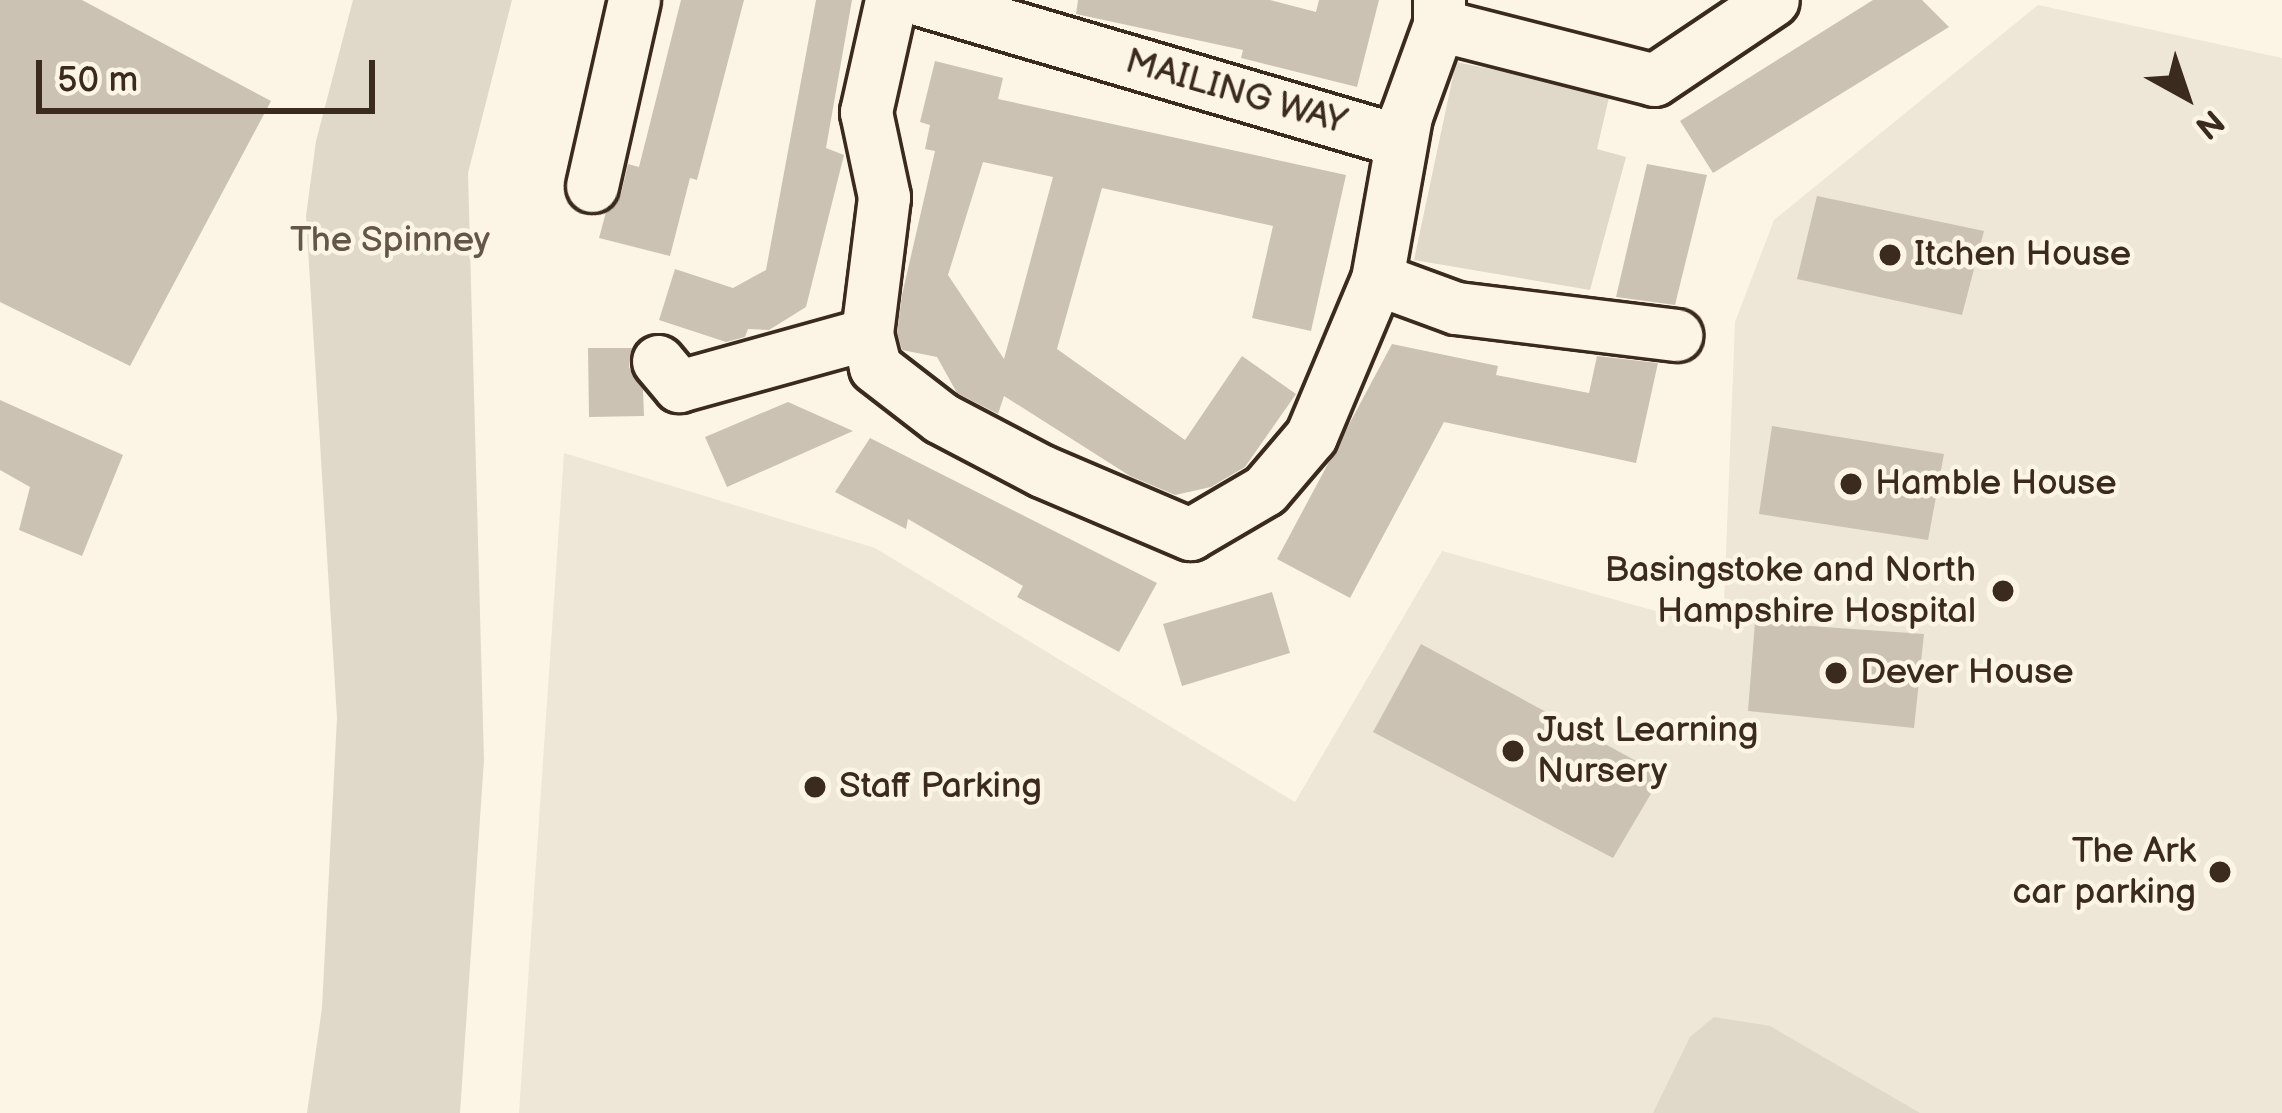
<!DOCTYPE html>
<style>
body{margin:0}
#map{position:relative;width:2282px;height:1113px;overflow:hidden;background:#fcf5e5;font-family:"Balsamiq Sans",sans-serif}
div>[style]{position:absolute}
.built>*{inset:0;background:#eee6d6}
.green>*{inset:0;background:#e0d8c8}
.building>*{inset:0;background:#ccc2b3}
.roads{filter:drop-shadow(3px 0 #3b2a1e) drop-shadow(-3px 0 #3b2a1e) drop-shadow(0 3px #3b2a1e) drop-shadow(0 -3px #3b2a1e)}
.street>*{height:51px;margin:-25.5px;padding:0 25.5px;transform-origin:25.5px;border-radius:25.5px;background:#fcf5e5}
.dots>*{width:33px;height:33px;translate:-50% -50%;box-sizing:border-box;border:6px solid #fcf5e5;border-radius:50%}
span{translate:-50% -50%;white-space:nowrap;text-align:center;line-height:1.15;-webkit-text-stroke:9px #fcf5e5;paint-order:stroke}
.street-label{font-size:36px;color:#3b2a1e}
.park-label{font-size:36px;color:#645648}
.poi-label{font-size:36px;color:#3b2a1e}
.left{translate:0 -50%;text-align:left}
.right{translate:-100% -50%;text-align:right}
.north{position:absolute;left:2126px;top:36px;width:120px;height:120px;-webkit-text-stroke:9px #fcf5e5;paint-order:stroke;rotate:140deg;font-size:33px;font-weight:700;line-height:48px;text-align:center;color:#3b2a1e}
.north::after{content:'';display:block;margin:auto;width:42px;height:54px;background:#3b2a1e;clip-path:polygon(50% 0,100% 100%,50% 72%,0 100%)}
.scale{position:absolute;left:36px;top:60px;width:339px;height:54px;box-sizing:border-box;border:6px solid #3b2a1e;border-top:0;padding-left:15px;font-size:36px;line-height:42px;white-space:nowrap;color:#3b2a1e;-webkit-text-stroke:9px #fcf5e5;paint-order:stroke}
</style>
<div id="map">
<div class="built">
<div style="clip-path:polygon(2038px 5px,2282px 58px,2282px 1113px,519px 1113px,564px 453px,875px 548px,1295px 802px,1442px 551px,1723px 630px,1735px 322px,1774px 220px)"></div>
</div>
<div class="green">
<div style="clip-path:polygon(353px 0,512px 0,468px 173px,484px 760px,460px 1113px,307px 1113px,322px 1008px,337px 718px,306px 216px,316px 141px)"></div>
<div style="clip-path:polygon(1456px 62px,1610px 93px,1597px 149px,1626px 157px,1590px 290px,1414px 260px)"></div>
<div style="clip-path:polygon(1714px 1017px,1770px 1026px,1920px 1113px,1653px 1113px,1690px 1037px)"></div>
</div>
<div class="building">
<div style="clip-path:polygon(0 0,82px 0,271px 101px,130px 366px,0 302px)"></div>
<div style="clip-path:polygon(681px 0,744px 0,697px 180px,690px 178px,670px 256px,599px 238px,606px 212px,621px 194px,628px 164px,639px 167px)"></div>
<div style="clip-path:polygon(816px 0,852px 0,826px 148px,844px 155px,806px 307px,769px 330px,748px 329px,745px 337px,726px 342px,659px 320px,675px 269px,733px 288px,766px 270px)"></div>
<div style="clip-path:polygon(1078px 0,1270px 0,1316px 12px,1319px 0,1379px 0,1357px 87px,1241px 58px,1243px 50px,1076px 14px)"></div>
<div style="clip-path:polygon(1873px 0,1922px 0,1949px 27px,1713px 173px,1680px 121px)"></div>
<div style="clip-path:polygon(evenodd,935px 61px,1003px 78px,998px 99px,1346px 175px,1311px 331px,1252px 318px,1273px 226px,1102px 188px,1057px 349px,1185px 440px,1242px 356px,1296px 394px,1245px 467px,1211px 487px,1175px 495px,1130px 476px,1004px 396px,998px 414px,957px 393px,937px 357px,902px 350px,897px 332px,902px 295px,935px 151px,925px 149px,930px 125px,920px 122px,935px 61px,983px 162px,1053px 177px,1004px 359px,948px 275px,983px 162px)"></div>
<div style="clip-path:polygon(1647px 164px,1707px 175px,1675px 305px,1616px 297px)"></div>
<div style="clip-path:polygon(1817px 196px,1984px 231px,1962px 315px,1797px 279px)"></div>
<div style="clip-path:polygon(1392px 344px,1498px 366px,1496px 375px,1589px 393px,1597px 356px,1658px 363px,1636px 463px,1444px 422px,1350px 598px,1277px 559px)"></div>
<div style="clip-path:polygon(588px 348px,632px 348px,629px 367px,643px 390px,644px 416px,589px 417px)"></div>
<div style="clip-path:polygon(0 400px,123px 455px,82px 556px,19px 530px,30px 487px,0 470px)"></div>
<div style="clip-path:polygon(788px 402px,853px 431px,727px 487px,705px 437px)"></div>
<div style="clip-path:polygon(1772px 426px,1944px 454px,1928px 540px,1759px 514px)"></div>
<div style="clip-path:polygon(870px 438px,1157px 583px,1119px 652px,1017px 597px,1023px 586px,908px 519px,906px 529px,835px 492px)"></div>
<div style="clip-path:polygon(1272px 592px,1290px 653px,1182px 686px,1163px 624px)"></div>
<div style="clip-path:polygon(1755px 622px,1924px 634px,1914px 728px,1748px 711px)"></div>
<div style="clip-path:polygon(1421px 644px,1662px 775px,1613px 858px,1373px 732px)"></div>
</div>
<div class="roads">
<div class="street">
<div style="left:891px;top:0;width:115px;rotate:102.6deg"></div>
<div style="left:866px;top:112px;width:87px;rotate:78deg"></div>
<div style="left:884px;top:197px;width:138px;rotate:97.1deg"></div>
<div style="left:867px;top:334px;width:34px;rotate:76deg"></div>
<div style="left:875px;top:367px;width:83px;rotate:37.7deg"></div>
<div style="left:941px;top:418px;width:114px;rotate:27.7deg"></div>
<div style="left:1042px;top:471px;width:161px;rotate:23.1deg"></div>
<div style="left:1190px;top:534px;width:87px;rotate:-30.4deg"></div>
<div style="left:1265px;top:490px;width:71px;rotate:-49.6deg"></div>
<div style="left:1311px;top:436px;width:170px;rotate:-67.2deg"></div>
<div style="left:1377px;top:279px;width:166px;rotate:-79.9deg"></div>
<div style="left:1406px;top:116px;width:97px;rotate:-70.1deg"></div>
<div style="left:1439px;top:25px;width:25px;rotate:-90deg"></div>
<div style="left:921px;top:0;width:500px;rotate:16.37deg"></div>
<div style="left:1439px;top:25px;width:222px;rotate:14.3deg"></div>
<div style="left:1654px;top:80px;width:143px;rotate:-33.9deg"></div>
<div style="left:592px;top:186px;width:191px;rotate:-77.3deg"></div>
<div style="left:1377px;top:279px;width:84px;rotate:20.2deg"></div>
<div style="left:1456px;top:308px;width:222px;rotate:7deg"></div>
<div style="left:658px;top:361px;width:33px;rotate:50deg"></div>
<div style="left:679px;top:386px;width:195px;rotate:-15.5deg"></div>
</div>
</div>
<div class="dots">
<div style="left:1890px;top:255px;background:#3b2a1e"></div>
<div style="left:1851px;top:484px;background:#3b2a1e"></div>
<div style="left:2003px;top:591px;background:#3b2a1e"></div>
<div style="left:1836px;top:673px;background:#3b2a1e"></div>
<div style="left:1513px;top:751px;background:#3b2a1e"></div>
<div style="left:815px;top:787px;background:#3b2a1e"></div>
<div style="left:2220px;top:872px;background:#3b2a1e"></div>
</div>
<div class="street-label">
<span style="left:1236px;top:92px;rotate:16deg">MAILING WAY</span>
</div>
<div class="park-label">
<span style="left:390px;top:241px">The Spinney</span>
</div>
<div class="poi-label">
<span class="left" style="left:1914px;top:255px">Itchen House</span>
<span class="left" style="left:1875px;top:484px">Hamble House</span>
<span class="right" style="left:1976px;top:591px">Basingstoke and North<br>Hampshire Hospital</span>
<span class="left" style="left:1860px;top:673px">Dever House</span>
<span class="left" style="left:1537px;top:751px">Just Learning<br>Nursery</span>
<span class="left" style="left:839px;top:787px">Staff Parking</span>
<span class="right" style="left:2196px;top:872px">The Ark<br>car parking</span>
</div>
<div class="north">N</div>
<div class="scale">50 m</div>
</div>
